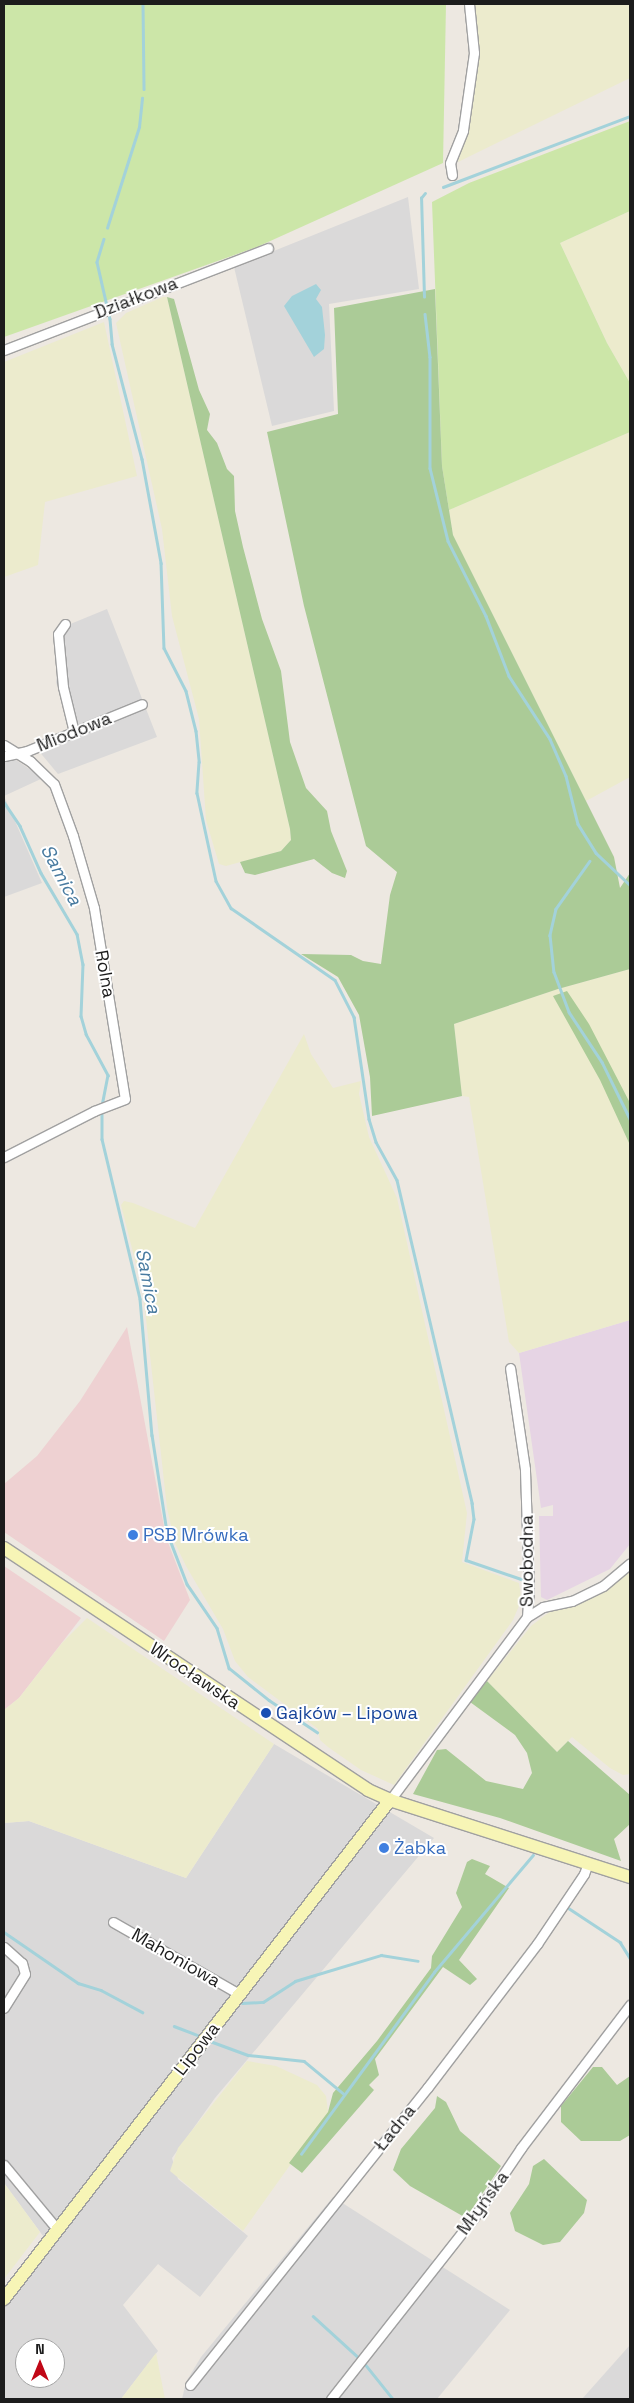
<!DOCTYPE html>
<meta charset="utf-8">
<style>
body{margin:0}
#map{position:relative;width:634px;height:2403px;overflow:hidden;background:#ede8e1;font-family:"Space Grotesk",sans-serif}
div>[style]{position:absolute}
.residential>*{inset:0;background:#dad9d9}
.commercial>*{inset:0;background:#eed1d2}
.industrial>*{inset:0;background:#e6d4e4}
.farmland>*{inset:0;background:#ecebcd}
.grass>*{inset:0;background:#cce6a8}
.forest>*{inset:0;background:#abcb97}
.water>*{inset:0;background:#a3d2da}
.stream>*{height:2.5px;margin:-1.25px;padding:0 1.25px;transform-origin:1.25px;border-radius:1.25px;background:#a3d2da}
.roads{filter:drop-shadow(1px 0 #a0a0a0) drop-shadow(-1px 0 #a0a0a0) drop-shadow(0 1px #a0a0a0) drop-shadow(0 -1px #a0a0a0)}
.street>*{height:9px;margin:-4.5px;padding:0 4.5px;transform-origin:4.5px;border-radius:4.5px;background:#fff}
.secondary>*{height:12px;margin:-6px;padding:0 6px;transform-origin:6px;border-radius:6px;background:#f7f5b6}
.dots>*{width:14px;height:14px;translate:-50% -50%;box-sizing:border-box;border:2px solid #fff;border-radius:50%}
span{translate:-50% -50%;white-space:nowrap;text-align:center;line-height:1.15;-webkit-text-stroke:4px #fff;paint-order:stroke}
.street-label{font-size:18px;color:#1c1c1c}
.shop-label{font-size:18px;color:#366cbe}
.left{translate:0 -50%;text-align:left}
.transit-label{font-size:18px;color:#164399}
.water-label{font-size:19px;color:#497ba0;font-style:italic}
.frame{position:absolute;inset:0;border:5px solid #1c1c1c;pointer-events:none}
.north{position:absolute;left:15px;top:2338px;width:50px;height:50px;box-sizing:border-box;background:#fff;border:1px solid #a4a4a4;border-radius:50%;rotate:0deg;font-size:14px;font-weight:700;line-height:20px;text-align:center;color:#1c1c1c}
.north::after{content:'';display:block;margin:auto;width:18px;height:22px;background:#c10716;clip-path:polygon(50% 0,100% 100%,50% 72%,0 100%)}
</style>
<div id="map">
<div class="residential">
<div style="clip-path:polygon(408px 197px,419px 289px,329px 304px,334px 411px,272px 426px,234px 267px)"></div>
<div style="clip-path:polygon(107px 609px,157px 737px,58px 774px,38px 750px,72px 736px,56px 682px,61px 636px,68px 625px)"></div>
<div style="clip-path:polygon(4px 752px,43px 778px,4px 796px,42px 883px,4px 897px)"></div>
<div style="clip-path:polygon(evenodd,274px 1744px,434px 1838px,215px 2098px,172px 2158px,178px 2179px,248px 2236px,200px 2297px,158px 2264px,123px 2305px,158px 2351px,121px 2399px,4px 2399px,4px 2303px,49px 2244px,4px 2183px,4px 1823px,29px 1821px,186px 1878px,274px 1744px,25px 2348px,55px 2348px,55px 2378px,25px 2378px,25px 2348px)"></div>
<div style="clip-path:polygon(333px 2197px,510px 2310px,437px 2399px,182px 2399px,186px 2382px,201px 2357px)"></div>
<div style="clip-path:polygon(630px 2345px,630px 2399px,582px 2399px)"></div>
</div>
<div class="commercial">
<div style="clip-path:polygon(127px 1327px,166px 1537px,190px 1600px,164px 1641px,4px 1532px,4px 1484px,37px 1456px,80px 1401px)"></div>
<div style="clip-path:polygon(4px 1566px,81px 1618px,19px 1698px,4px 1710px)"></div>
</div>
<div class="industrial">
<div style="clip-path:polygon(630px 1320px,630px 1544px,610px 1569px,547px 1600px,541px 1597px,539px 1516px,553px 1516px,553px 1505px,541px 1508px,519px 1353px)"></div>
</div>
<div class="farmland">
<div style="clip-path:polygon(473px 4px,630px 4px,630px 78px,458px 162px,473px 104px,477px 41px)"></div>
<div style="clip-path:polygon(630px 211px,630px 383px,607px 343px,560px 243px)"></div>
<div style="clip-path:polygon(163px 297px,167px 297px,290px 829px,291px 840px,281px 851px,226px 866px,219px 864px,206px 820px,199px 719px,172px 616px,162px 529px,116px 323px,126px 313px)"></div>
<div style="clip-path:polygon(104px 322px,137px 476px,45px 502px,38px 565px,4px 577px,4px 362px)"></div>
<div style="clip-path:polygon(630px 432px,630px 777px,586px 801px,453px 535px,449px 510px)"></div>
<div style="clip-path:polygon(630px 969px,630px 1320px,519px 1353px,509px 1342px,469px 1097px,462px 1096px,454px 1024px,558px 989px)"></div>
<div style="clip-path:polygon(304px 1034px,311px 1054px,333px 1088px,361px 1081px,359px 1094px,369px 1137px,397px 1198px,467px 1513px,462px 1562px,519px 1583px,520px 1590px,521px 1601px,513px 1620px,394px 1785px,361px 1770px,328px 1747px,320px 1740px,318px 1729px,248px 1677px,235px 1661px,223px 1629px,186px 1566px,175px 1543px,167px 1508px,143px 1292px,121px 1205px,124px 1201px,133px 1203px,195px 1228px)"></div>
<div style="clip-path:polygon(630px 1568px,630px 1774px,623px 1775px,610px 1768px,572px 1737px,557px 1752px,487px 1681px,531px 1626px,556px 1607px,607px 1587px)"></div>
<div style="clip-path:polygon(87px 1618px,274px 1744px,186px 1878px,29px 1821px,4px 1823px,4px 1710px,19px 1698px,62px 1643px)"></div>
<div style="clip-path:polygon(247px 2061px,276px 2066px,317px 2085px,326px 2096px,328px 2112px,243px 2231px,170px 2171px,178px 2148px)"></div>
<div style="clip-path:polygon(4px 2183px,40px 2232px,4px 2279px)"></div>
<div style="clip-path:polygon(156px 2353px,165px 2399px,121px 2399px)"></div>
</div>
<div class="grass">
<div style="clip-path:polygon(4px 4px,446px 4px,443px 163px,257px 247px,4px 337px)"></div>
<div style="clip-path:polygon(630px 121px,630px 211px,560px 243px,607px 343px,630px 383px,630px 432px,449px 510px,442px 466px,432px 202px,469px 183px)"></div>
</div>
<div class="forest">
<div style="clip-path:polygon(435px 289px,442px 466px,453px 535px,614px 857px,620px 888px,630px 873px,630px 969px,558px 989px,454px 1024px,462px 1096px,372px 1116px,370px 1077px,359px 1015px,338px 977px,301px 954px,351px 955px,363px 961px,381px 964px,390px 895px,397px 872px,366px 846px,304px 606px,267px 432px,338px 414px,334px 308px)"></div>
<div style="clip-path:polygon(167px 297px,174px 299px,199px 390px,210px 414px,207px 430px,217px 443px,227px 469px,234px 476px,235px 511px,243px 547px,262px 619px,281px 671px,290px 742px,306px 788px,327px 811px,331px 831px,347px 871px,345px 878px,332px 873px,314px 859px,255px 875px,245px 873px,240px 862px,281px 851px,291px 840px,290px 829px)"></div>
<div style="clip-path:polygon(567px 991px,589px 1024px,630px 1103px,630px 1145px,600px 1080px,553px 996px)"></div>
<div style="clip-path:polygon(487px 1681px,557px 1752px,568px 1741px,630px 1795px,630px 1824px,614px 1839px,621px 1861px,500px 1818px,413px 1794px,437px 1750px,446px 1749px,486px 1781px,523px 1789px,532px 1773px,527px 1753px,515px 1735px,470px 1702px)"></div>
<div style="clip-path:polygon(472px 1859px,490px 1866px,485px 1874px,509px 1888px,459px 1960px,477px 1979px,470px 1985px,443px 1967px,375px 2059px,379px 2075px,369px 2085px,374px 2090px,302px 2173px,289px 2163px,328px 2112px,333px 2093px,377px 2041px,431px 1968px,432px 1956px,462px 1907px,456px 1893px,467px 1862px)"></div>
<div style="clip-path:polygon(593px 2067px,602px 2067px,617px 2085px,630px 2076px,630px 2135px,620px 2141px,581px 2141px,561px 2122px,561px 2106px)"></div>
<div style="clip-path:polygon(437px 2096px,446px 2102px,460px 2131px,501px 2166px,466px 2218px,410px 2186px,393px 2170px,401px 2149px,435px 2108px)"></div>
<div style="clip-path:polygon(544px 2159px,587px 2200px,584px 2213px,560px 2242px,543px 2245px,515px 2231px,510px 2213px,529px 2184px,533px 2166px)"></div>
</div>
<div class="water">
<div style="clip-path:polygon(316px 284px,321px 290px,316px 299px,322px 307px,325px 335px,324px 349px,314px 357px,284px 306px,292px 296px)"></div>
</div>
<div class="stream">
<div style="left:143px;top:4px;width:85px;rotate:89.3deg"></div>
<div style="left:443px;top:187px;width:200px;rotate:-20.8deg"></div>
<div style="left:107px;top:228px;width:106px;rotate:-72.4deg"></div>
<div style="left:139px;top:127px;width:29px;rotate:-84deg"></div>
<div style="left:104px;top:239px;width:24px;rotate:107deg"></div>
<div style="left:97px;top:262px;width:58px;rotate:77.2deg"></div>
<div style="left:110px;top:319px;width:25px;rotate:85deg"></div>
<div style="left:112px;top:344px;width:119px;rotate:75.4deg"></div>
<div style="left:142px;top:459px;width:106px;rotate:79.6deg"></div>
<div style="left:161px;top:563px;width:85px;rotate:88deg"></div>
<div style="left:164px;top:648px;width:48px;rotate:62.9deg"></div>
<div style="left:186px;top:691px;width:41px;rotate:76deg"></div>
<div style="left:196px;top:731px;width:31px;rotate:84deg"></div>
<div style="left:199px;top:762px;width:31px;rotate:94deg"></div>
<div style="left:197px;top:793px;width:90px;rotate:77.8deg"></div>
<div style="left:216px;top:881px;width:31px;rotate:61deg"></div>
<div style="left:231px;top:908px;width:126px;rotate:34.7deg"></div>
<div style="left:335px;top:980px;width:42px;rotate:62.8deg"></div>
<div style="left:354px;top:1017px;width:103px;rotate:81.6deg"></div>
<div style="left:369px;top:1119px;width:24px;rotate:73deg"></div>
<div style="left:376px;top:1142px;width:43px;rotate:61.1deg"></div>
<div style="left:397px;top:1180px;width:332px;rotate:76.9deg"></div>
<div style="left:472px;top:1503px;width:16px;rotate:83deg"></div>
<div style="left:474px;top:1519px;width:42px;rotate:101deg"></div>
<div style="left:466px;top:1560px;width:61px;rotate:19deg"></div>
<div style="left:424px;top:297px;width:99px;rotate:-91.7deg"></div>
<div style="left:421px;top:198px;width:6px;rotate:-51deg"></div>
<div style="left:425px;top:314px;width:43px;rotate:83.4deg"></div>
<div style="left:430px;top:357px;width:111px;rotate:90deg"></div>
<div style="left:430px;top:468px;width:75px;rotate:76.1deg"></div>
<div style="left:448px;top:541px;width:84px;rotate:63.1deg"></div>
<div style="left:486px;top:616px;width:64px;rotate:69deg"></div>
<div style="left:509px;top:676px;width:75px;rotate:56.9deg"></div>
<div style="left:550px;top:739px;width:40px;rotate:66.6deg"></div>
<div style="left:566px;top:776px;width:49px;rotate:76deg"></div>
<div style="left:578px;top:824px;width:34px;rotate:58deg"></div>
<div style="left:596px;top:853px;width:47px;rotate:43.3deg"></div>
<div style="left:4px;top:802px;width:29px;rotate:56deg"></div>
<div style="left:20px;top:826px;width:51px;rotate:65.9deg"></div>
<div style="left:41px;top:873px;width:71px;rotate:59.5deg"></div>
<div style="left:77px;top:934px;width:31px;rotate:79deg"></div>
<div style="left:83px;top:964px;width:52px;rotate:92.2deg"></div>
<div style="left:81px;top:1016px;width:19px;rotate:74deg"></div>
<div style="left:86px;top:1034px;width:47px;rotate:61.8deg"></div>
<div style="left:108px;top:1075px;width:31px;rotate:101deg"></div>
<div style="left:590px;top:861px;width:59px;rotate:125.3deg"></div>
<div style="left:556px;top:909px;width:27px;rotate:103deg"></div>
<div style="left:550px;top:935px;width:37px;rotate:84deg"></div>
<div style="left:554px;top:972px;width:43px;rotate:69.4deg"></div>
<div style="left:569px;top:1012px;width:60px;rotate:56.6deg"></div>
<div style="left:602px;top:1062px;width:64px;rotate:63.8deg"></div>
<div style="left:102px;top:1111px;width:28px;rotate:90deg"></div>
<div style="left:102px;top:1139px;width:164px;rotate:76.6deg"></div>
<div style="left:140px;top:1299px;width:137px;rotate:85deg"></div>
<div style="left:152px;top:1435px;width:98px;rotate:81.2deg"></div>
<div style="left:167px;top:1532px;width:56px;rotate:69deg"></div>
<div style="left:187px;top:1584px;width:53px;rotate:55.7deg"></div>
<div style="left:217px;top:1628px;width:42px;rotate:73.3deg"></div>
<div style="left:229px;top:1668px;width:51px;rotate:38.7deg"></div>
<div style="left:269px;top:1700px;width:58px;rotate:33.7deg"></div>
<div style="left:567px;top:1907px;width:64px;rotate:33.4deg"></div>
<div style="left:620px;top:1942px;width:19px;rotate:58deg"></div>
<div style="left:4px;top:1932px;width:90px;rotate:34.6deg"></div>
<div style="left:78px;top:1983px;width:24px;rotate:17deg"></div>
<div style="left:101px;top:1990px;width:47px;rotate:28.2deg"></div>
<div style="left:242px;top:2003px;width:21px;rotate:-3deg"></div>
<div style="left:263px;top:2002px;width:38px;rotate:-33deg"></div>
<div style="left:295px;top:1981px;width:90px;rotate:-16.8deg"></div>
<div style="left:381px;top:1955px;width:37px;rotate:9deg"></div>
<div style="left:174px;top:2026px;width:25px;rotate:21deg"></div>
<div style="left:210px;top:2041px;width:40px;rotate:20.2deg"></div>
<div style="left:248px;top:2055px;width:56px;rotate:6.1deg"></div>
<div style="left:304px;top:2061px;width:52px;rotate:39.5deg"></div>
<div style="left:301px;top:2154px;width:225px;rotate:-53.8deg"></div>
<div style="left:434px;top:1972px;width:153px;rotate:-49.8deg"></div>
<div style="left:313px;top:2316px;width:61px;rotate:42.3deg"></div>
<div style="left:365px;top:2364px;width:45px;rotate:51.3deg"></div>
<div style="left:456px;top:2399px;width:11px"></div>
</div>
<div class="roads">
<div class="street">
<div style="left:452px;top:175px;width:12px;rotate:-99deg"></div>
<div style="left:450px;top:163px;width:35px;rotate:-68deg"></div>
<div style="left:463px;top:130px;width:78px;rotate:-81.9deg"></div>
<div style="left:474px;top:53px;width:49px;rotate:-95.8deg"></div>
<div style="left:4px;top:350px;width:283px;rotate:-21.1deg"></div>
<div style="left:65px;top:624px;width:12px;rotate:125deg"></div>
<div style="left:58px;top:634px;width:53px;rotate:84.6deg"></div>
<div style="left:63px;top:687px;width:46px;rotate:76.3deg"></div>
<div style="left:4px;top:745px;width:31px;rotate:32deg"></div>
<div style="left:30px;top:761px;width:33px;rotate:44deg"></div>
<div style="left:54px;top:784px;width:55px;rotate:69.9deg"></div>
<div style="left:73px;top:836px;width:75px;rotate:73.7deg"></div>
<div style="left:94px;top:908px;width:193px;rotate:80.8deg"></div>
<div style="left:125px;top:1099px;width:33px;rotate:159deg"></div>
<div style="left:94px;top:1111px;width:101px;rotate:152.9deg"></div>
<div style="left:4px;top:756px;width:24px;rotate:-12deg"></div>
<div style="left:27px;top:751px;width:124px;rotate:-22.2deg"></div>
<div style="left:527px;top:1617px;width:19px;rotate:-32deg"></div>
<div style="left:543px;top:1607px;width:30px;rotate:-12deg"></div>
<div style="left:572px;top:1601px;width:34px;rotate:-26deg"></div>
<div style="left:603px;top:1586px;width:35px;rotate:-40deg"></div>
<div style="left:390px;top:1800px;width:229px;rotate:-53.2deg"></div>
<div style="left:527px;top:1617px;width:26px;rotate:-86deg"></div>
<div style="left:529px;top:1591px;width:122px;rotate:-91.9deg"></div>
<div style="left:525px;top:1469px;width:102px;rotate:-98.4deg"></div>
<div style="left:113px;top:1922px;width:145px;rotate:29.7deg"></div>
<div style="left:4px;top:1947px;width:24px;rotate:42deg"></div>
<div style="left:22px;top:1963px;width:11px;rotate:75deg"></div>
<div style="left:25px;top:1974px;width:40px;rotate:122deg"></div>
<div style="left:4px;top:2165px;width:83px;rotate:50.4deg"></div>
<div style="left:190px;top:2385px;width:381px;rotate:-51.4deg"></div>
<div style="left:428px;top:2087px;width:180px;rotate:-52.7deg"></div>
<div style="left:537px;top:1944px;width:84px;rotate:-56.1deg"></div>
<div style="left:584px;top:1874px;width:12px;rotate:-70deg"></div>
<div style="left:331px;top:2399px;width:233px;rotate:-51.8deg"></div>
<div style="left:475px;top:2216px;width:82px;rotate:-55.9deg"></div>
<div style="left:521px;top:2148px;width:180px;rotate:-52.7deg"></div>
</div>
<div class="secondary">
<div style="left:4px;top:1548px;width:437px;rotate:33.6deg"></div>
<div style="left:368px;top:1790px;width:24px;rotate:24deg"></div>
<div style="left:390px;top:1800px;width:252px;rotate:17.8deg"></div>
<div style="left:4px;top:2299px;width:631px;rotate:-52.28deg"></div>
</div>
</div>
<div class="dots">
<div style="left:133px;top:1535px;background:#3f7fe0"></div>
<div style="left:266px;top:1713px;background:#1a4fb4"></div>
<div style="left:384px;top:1848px;background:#3f7fe0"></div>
</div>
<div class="street-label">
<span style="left:136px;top:298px;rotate:-21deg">Działkowa</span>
<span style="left:74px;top:732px;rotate:-22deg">Miodowa</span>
<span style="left:105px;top:974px;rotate:80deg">Rolna</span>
<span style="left:527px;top:1561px;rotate:-90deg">Swobodna</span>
<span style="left:195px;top:1676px;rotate:34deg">Wrocławska</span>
<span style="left:176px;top:1958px;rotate:30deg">Mahoniowa</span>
<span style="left:197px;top:2049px;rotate:-52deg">Lipowa</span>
<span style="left:395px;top:2128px;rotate:-51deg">Ładna</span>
<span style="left:483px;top:2203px;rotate:-54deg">Młyńska</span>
</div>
<div class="shop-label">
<span class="left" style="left:143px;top:1535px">PSB Mrówka</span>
<span class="left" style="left:394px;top:1848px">Żabka</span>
</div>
<div class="transit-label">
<span class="left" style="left:276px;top:1713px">Gajków – Lipowa</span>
</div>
<div class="water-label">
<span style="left:61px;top:875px;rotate:62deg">Samica</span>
<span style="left:148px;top:1281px;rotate:79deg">Samica</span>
</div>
<div class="frame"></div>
<div class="north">N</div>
</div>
